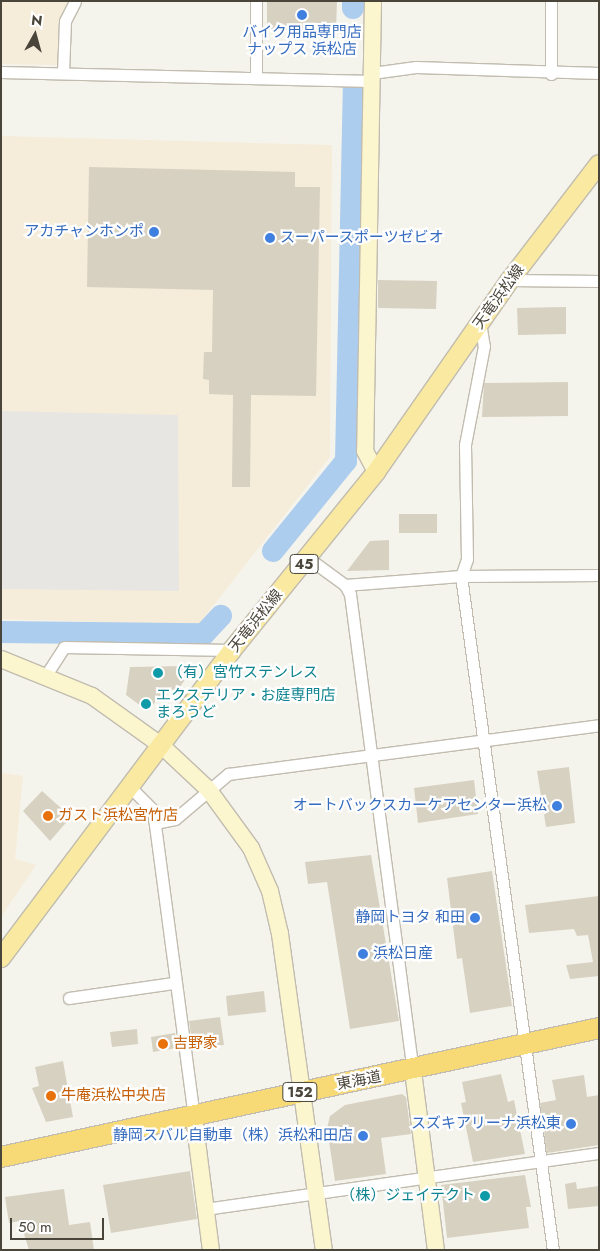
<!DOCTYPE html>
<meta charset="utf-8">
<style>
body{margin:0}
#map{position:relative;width:600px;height:1251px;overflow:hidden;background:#f5f4ec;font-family:Jost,"Noto Sans JP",sans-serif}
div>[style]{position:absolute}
.commercial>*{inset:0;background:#f5ecd9}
.parking>*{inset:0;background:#e8e6e3}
.river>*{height:22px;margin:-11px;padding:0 11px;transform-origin:11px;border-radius:11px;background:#adcdee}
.building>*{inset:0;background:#d7d1c2}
.roads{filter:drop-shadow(1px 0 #c1bcaf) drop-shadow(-1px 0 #c1bcaf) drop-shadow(0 1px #c1bcaf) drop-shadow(0 -1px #c1bcaf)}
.street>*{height:11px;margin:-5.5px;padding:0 5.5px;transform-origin:5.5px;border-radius:5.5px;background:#fff}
.secondary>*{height:16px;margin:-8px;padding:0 8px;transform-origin:8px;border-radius:8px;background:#fcf6cf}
.primary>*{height:18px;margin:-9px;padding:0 9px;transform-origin:9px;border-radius:9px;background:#faeaa1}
.highway>*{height:20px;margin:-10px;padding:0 10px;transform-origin:10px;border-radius:10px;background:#f7d975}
.dots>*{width:14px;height:14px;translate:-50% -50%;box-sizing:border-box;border:2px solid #fff;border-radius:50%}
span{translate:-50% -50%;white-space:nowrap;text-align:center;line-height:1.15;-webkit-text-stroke:4.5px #fff;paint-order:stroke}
.shield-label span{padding:1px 4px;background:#fff;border:1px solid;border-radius:4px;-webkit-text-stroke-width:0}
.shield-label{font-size:14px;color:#4a453a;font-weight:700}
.shop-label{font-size:15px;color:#366cbe}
.right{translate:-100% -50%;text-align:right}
.left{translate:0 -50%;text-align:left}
.street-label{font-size:15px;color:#4a453a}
.culture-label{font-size:15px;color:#0d838f}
.food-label{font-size:15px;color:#c56008}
.frame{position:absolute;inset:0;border:2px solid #4a453a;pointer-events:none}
.north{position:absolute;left:10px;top:10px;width:50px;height:50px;-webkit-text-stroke:4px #fff;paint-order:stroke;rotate:7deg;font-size:14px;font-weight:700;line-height:20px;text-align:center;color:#4a453a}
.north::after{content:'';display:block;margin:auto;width:18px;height:22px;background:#4a453a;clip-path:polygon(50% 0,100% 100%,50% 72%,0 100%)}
.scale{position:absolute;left:10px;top:1218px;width:94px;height:22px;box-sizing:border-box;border:2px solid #4a453a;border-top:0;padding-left:6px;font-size:15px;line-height:18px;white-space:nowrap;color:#4a453a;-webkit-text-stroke:4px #fff;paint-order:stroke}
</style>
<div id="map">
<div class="commercial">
<div style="clip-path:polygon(1px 1px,69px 1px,62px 13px,58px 65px,1px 64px)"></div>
<div style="clip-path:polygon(1px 136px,332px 145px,330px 457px,198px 625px,1px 619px)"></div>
<div style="clip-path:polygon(1px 773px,23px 776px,15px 859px,36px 865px,1px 917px)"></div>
</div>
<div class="parking">
<div style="clip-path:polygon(1px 411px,178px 415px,179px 591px,1px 589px)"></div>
</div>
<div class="river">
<div style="left:353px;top:8px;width:7px;rotate:-90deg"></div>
<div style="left:273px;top:551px;width:116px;rotate:-51deg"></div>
<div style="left:346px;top:461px;width:376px;rotate:-88.8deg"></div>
<div style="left:1px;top:632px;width:203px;rotate:0.6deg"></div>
<div style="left:204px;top:634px;width:25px;rotate:-47deg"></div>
</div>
<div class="building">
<div style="clip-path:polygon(267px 1px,337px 1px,336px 31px,267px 29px)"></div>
<div style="clip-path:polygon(89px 167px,295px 172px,295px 187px,320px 187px,316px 396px,251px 395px,250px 487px,232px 487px,233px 395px,209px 394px,209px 380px,203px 379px,204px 352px,212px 352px,213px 290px,87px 287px)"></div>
<div style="clip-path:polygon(378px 280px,437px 281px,436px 309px,378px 308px)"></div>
<div style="clip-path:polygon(566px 307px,566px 334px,518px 335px,517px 308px)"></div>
<div style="clip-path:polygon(568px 382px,568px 416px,482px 417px,484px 383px)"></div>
<div style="clip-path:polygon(399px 514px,437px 514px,437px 533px,399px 533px)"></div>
<div style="clip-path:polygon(389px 540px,389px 570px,347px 571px,370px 541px)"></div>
<div style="clip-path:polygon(186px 666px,186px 678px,178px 690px,166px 689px,148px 711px,126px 695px,130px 667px)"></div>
<div style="clip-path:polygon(569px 767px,575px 823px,546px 827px,537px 771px)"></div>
<div style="clip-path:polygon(474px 780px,478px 814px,418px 823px,414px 788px)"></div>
<div style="clip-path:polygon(42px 791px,71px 817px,50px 841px,23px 811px)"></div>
<div style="clip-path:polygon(371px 855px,399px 1021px,350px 1029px,327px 882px,308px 884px,305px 862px)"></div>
<div style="clip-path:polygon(492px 871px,512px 1006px,470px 1013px,462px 958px,457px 959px,447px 878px)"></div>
<div style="clip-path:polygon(599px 896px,599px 976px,570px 979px,566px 965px,593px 962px,588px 935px,577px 936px,574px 929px,529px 933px,525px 905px)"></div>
<div style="clip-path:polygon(264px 991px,266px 1012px,228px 1016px,226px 996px)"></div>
<div style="clip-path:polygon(220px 1017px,224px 1045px,193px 1049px,189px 1021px)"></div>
<div style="clip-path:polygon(137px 1029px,138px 1044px,112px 1047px,110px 1032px)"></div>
<div style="clip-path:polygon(175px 1033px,177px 1048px,153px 1052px,151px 1037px)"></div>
<div style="clip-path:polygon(63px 1061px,73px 1117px,46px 1122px,32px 1088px,39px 1086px,35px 1067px)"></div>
<div style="clip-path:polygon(501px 1074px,508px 1102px,514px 1100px,525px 1154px,473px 1162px,461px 1103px,466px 1102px,462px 1082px)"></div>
<div style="clip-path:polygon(584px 1075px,587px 1097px,599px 1095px,599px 1145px,547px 1153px,540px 1103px,556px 1100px,552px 1080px)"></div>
<div style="clip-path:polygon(402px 1094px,406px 1097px,411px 1134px,381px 1138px,386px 1174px,335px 1181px,327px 1128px,330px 1116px,345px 1105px)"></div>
<div style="clip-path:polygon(190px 1171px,197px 1219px,111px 1233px,103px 1185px)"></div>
<div style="clip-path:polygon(525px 1175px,531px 1207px,526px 1207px,529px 1228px,447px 1238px,441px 1185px)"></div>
<div style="clip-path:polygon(576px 1182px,577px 1189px,599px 1186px,599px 1206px,568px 1209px,565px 1184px)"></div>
<div style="clip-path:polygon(64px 1189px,69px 1225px,90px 1222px,94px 1250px,29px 1250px,20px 1221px,9px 1223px,5px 1197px)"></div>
</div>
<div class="roads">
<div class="street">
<div style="left:1px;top:72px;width:371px;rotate:1.4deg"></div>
<div style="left:63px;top:73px;width:52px;rotate:-87.8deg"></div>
<div style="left:65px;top:21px;width:22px;rotate:-63deg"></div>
<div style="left:372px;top:73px;width:44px;rotate:-7.8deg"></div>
<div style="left:416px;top:67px;width:183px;rotate:1.9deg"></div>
<div style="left:551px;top:74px;width:73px;rotate:-90deg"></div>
<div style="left:256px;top:76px;width:75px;rotate:-90deg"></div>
<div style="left:510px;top:280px;width:89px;rotate:0.6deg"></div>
<div style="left:480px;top:322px;width:24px;rotate:81deg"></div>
<div style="left:484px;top:346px;width:101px;rotate:100.9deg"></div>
<div style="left:465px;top:445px;width:114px;rotate:89deg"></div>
<div style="left:467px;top:559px;width:18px;rotate:109deg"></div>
<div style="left:461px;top:576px;width:680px;rotate:82.23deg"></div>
<div style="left:308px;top:558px;width:46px;rotate:36.1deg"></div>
<div style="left:345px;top:585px;width:116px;rotate:-4.4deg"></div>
<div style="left:461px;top:576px;width:138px;rotate:-0.4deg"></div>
<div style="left:345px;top:585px;width:10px;rotate:61deg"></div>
<div style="left:350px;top:594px;width:481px;rotate:82.5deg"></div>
<div style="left:46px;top:675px;width:33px;rotate:-57deg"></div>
<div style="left:64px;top:647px;width:168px;rotate:1deg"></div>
<div style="left:131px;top:788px;width:31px;rotate:45deg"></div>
<div style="left:153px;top:810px;width:311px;rotate:82.4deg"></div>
<div style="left:155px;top:823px;width:20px;rotate:-11deg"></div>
<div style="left:175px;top:819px;width:70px;rotate:-40.3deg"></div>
<div style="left:228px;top:774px;width:374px;rotate:-7.5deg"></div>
<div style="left:69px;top:998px;width:105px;rotate:-8.2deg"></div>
<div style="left:205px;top:1209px;width:398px;rotate:-8.1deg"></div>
</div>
<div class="secondary">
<div style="left:373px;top:1px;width:450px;rotate:91deg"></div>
<div style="left:365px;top:451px;width:24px;rotate:62deg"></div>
<div style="left:1px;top:659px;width:98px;rotate:22.1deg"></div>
<div style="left:92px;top:696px;width:86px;rotate:35.5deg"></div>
<div style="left:162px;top:746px;width:63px;rotate:43.1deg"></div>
<div style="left:208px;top:789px;width:73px;rotate:53.9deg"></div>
<div style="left:251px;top:848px;width:47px;rotate:66.2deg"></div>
<div style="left:270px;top:891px;width:44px;rotate:76.9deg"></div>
<div style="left:280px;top:934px;width:319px;rotate:82.1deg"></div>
<div style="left:413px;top:1071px;width:180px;rotate:82.7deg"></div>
<div style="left:194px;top:1118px;width:133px;rotate:82.7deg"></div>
</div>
<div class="primary">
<div style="left:1px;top:958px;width:385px;rotate:-53.1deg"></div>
<div style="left:232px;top:650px;width:229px;rotate:-51deg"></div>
<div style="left:376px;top:472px;width:234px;rotate:-55.1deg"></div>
<div style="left:510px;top:280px;width:146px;rotate:-52.5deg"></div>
</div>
<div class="highway">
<div style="left:1px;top:1157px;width:612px;rotate:-12.17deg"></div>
</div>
</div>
<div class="dots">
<div style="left:302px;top:15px;background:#3f7fe0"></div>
<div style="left:154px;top:232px;background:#3f7fe0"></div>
<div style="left:270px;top:238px;background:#3f7fe0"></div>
<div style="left:158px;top:673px;background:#0f9aa8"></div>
<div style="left:146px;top:704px;background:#0f9aa8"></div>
<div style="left:557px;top:806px;background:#3f7fe0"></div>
<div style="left:48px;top:816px;background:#e8710a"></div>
<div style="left:475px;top:918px;background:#3f7fe0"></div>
<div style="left:363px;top:954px;background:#3f7fe0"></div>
<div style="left:163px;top:1044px;background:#e8710a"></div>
<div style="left:51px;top:1096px;background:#e8710a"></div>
<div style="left:571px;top:1124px;background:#3f7fe0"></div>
<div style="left:363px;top:1136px;background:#3f7fe0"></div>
<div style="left:485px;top:1196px;background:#0f9aa8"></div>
</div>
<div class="shield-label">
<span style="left:304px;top:564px">45</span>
<span style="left:300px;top:1092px">152</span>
</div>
<div class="shop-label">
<span style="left:302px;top:41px">バイク用品専門店<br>ナップス 浜松店</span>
<span class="right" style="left:144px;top:232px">アカチャンホンポ</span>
<span class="left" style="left:280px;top:238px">スーパースポーツゼビオ</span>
<span class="right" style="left:547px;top:806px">オートバックスカーケアセンター浜松</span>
<span class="right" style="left:465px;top:918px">静岡トヨタ 和田</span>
<span class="left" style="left:373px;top:954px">浜松日産</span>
<span class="right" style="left:561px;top:1124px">スズキアリーナ浜松東</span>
<span class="right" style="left:353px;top:1136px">静岡スバル自動車（株）浜松和田店</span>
</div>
<div class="street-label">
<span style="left:499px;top:297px;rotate:-54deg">天竜浜松線</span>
<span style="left:256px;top:621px;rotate:-51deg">天竜浜松線</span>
<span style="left:359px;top:1081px;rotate:-11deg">東海道</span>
</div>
<div class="culture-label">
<span class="left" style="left:168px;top:673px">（有）宮竹ステンレス</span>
<span class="left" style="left:156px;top:704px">エクステリア・お庭専門店<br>まろうど</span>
<span class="right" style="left:475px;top:1196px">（株）ジェイテクト</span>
</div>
<div class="food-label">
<span class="left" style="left:58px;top:816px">ガスト浜松宮竹店</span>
<span class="left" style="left:173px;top:1044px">吉野家</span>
<span class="left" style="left:61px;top:1096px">牛庵浜松中央店</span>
</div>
<div class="frame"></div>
<div class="north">N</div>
<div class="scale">50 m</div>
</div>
